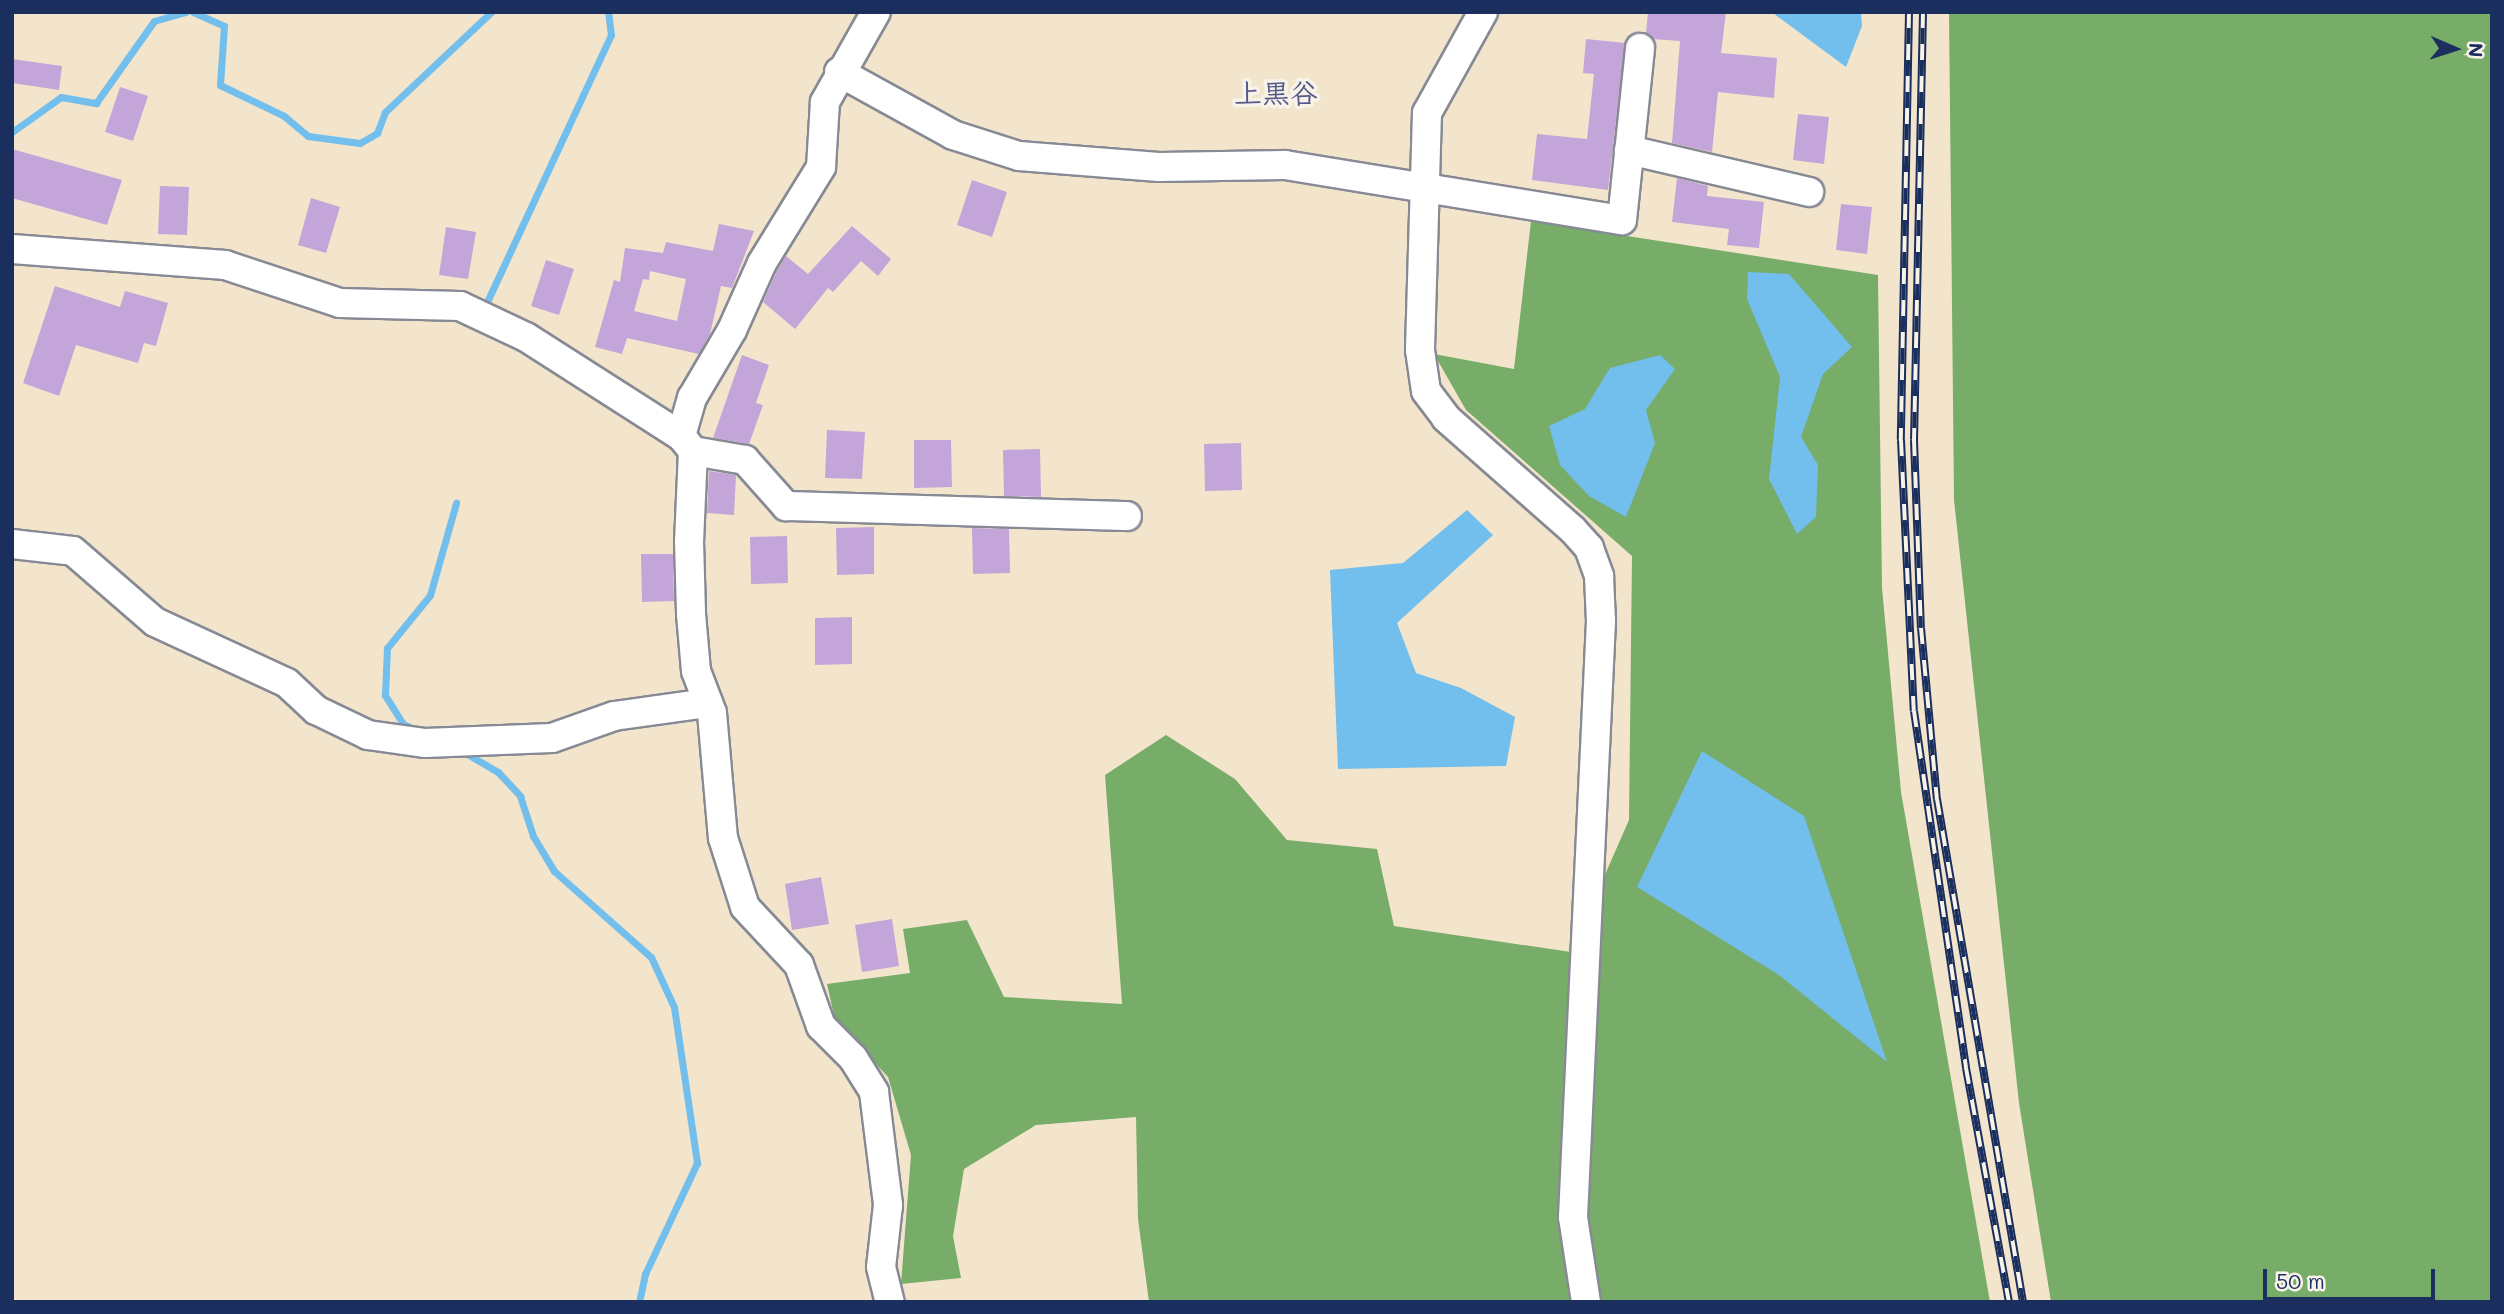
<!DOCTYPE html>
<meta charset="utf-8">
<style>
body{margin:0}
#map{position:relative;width:2504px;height:1314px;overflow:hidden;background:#f3e5cc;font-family:Mali,"Klee One",sans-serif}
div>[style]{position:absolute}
.forest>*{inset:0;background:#78ac69}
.water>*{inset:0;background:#72beec}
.stream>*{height:7px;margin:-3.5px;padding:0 3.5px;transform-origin:3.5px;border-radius:3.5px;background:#72beec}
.building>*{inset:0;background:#c4a5d9}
.roads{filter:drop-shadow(2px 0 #878a95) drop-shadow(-2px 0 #878a95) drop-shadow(0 2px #878a95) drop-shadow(0 -2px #878a95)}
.minor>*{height:28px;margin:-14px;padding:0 14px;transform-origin:14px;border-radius:14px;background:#fff}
.rail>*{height:8px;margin-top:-4px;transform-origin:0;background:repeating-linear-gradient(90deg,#f7f3e8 0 16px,#1b2f5e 0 32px);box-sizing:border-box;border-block:2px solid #1b2f5e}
span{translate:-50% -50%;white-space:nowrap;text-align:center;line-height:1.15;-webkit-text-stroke:7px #f7f3e8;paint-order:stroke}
.quarter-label{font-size:28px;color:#565889;font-weight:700}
.frame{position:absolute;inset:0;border:14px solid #1b2f5e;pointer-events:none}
.north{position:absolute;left:2420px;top:14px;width:70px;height:70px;-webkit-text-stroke:5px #f7f3e8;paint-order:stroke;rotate:93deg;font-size:19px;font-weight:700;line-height:28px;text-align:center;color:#1b2f5e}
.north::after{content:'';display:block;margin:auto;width:24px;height:32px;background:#1b2f5e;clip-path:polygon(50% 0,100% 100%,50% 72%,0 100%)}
.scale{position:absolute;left:2263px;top:1269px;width:172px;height:32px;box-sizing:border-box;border:4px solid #1b2f5e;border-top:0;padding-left:9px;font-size:21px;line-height:24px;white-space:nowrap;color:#1b2f5e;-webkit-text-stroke:5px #f7f3e8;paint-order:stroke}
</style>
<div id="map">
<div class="forest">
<div style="clip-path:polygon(1949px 12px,2492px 12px,2492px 1302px,2051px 1302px,2019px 1103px,1954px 500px)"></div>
<div style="clip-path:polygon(1531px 221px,1878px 275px,1882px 588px,1901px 792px,1990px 1302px,1149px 1302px,1138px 1219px,1136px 1117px,1036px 1125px,964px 1169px,953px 1236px,961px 1278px,901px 1284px,911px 1155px,888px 1077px,835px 1020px,827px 984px,910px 973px,903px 929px,967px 920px,1004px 997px,1122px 1004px,1105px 775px,1166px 735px,1235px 779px,1287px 840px,1377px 849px,1394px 926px,1571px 952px,1629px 820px,1632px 556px,1466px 410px,1434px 354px,1514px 369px)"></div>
</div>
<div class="water">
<div style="clip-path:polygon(1861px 12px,1862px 26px,1846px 67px,1773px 13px)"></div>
<div style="clip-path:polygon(1748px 272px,1789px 274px,1852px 347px,1823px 374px,1801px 437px,1818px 465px,1816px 517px,1797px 534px,1769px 479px,1780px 377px,1747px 299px)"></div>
<div style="clip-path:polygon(1660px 355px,1675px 369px,1646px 410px,1655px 443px,1626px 517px,1589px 496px,1560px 465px,1549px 426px,1585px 409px,1610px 368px)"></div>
<div style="clip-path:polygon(1467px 510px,1493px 535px,1397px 623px,1416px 673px,1461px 688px,1515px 717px,1506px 766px,1338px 769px,1330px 570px,1403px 563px)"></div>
<div style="clip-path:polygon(1702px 751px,1804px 816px,1887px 1062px,1779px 975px,1637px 887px)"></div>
</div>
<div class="stream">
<div style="left:193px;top:12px;width:34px;rotate:24deg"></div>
<div style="left:224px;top:26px;width:59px;rotate:93.9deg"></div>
<div style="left:220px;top:85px;width:71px;rotate:25.8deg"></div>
<div style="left:284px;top:116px;width:31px;rotate:40deg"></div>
<div style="left:308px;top:136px;width:52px;rotate:7.7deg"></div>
<div style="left:360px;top:143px;width:20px;rotate:-30deg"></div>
<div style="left:377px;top:133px;width:22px;rotate:-69deg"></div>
<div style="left:385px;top:112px;width:146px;rotate:-43.3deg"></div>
<div style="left:12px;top:132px;width:60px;rotate:-35.5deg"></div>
<div style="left:61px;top:97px;width:36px;rotate:10deg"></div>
<div style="left:96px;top:103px;width:100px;rotate:-54.7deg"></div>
<div style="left:154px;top:21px;width:33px;rotate:-16deg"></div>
<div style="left:486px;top:304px;width:297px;rotate:-65.1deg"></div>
<div style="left:611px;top:35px;width:23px;rotate:-97deg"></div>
<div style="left:416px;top:730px;width:14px;rotate:-155deg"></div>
<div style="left:403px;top:724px;width:34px;rotate:-122deg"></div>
<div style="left:385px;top:695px;width:47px;rotate:-87.6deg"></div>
<div style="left:387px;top:648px;width:68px;rotate:-50.9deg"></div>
<div style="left:430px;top:595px;width:96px;rotate:-74.2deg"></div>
<div style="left:462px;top:751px;width:42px;rotate:30.3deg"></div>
<div style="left:498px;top:772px;width:33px;rotate:47deg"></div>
<div style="left:520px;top:796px;width:42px;rotate:72deg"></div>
<div style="left:533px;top:836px;width:41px;rotate:59deg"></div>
<div style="left:554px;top:871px;width:130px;rotate:41.6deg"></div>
<div style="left:651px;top:957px;width:55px;rotate:65.3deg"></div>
<div style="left:674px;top:1007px;width:158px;rotate:81.6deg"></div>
<div style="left:697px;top:1163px;width:123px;rotate:115.1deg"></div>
<div style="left:645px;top:1274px;width:29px;rotate:102deg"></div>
</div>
<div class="building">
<div style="clip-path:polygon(1648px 12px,1726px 12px,1721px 53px,1777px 58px,1774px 98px,1718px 92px,1712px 152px,1672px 143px,1680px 41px,1653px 39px,1646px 33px)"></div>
<div style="clip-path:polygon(1586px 39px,1625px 43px,1608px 190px,1532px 180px,1537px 134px,1587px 139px,1594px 74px,1583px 73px)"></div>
<div style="clip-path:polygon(12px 59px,62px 66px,59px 90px,12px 83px)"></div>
<div style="clip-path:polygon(120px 87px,148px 96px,133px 141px,105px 132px)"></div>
<div style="clip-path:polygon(1798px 114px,1829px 117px,1824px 164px,1793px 160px)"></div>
<div style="clip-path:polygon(12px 149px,122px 180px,107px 225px,12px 198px)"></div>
<div style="clip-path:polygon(1677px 178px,1708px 186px,1707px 196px,1764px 202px,1759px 248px,1727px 245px,1729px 229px,1672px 222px)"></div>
<div style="clip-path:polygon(972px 180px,1007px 192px,992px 237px,957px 225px)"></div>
<div style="clip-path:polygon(160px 186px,189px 187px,187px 235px,158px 234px)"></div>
<div style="clip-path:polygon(311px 198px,340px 207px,326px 253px,298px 245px)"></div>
<div style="clip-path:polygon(1841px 204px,1872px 207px,1867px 254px,1836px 250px)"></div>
<div style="clip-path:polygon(evenodd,719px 224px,754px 231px,732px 288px,721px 286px,710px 334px,699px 354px,627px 338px,622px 354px,595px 347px,614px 280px,620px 282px,625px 248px,663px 253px,666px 242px,713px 251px,719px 224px,650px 271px,686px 279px,677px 321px,634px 311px,643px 279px,649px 280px,650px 271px)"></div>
<div style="clip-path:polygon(852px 226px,891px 259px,878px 276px,861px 261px,833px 292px,828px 288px,795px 329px,763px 302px,777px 271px,786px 256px,808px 274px)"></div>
<div style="clip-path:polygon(446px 227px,476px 232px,468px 279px,439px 275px)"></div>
<div style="clip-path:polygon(546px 260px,574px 269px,559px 315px,531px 306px)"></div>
<div style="clip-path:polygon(55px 286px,120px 307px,125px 291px,168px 303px,156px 346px,144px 343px,138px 363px,76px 345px,59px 396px,23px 383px)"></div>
<div style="clip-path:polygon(742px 355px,769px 365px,756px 403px,763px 405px,749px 444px,713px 438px)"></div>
<div style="clip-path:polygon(827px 430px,865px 432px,862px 479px,825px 478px)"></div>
<div style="clip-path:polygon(914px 440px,951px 440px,952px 487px,914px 488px)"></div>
<div style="clip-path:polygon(1241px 443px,1242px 490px,1205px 491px,1204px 444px)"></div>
<div style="clip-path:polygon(1040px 449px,1041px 497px,1004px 496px,1003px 450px)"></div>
<div style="clip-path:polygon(709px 471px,736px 475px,734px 515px,707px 513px)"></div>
<div style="clip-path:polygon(874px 527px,874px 574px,837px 575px,836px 528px)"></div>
<div style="clip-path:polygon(972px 528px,1009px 529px,1010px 573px,973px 574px)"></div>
<div style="clip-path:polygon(787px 536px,788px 583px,751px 584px,750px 537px)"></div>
<div style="clip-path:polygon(641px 554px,673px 554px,674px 601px,642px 602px)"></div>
<div style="clip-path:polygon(852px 617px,852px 664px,815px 665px,815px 618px)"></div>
<div style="clip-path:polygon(821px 877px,829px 924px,792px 930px,785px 884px)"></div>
<div style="clip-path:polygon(892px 919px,899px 966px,862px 972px,855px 925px)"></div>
</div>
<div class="roads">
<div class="minor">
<div style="left:1483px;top:12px;width:115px;rotate:119deg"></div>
<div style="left:1427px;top:113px;width:237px;rotate:91.7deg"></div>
<div style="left:1420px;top:350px;width:41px;rotate:81.7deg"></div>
<div style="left:1426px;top:391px;width:34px;rotate:53deg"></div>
<div style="left:1446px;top:418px;width:169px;rotate:41.4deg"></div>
<div style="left:1573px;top:530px;width:24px;rotate:48deg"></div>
<div style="left:1589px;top:548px;width:30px;rotate:70deg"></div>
<div style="left:1599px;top:576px;width:45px;rotate:87.5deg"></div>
<div style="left:1601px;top:621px;width:597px;rotate:92.69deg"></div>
<div style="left:1573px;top:1217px;width:86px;rotate:81.3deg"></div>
<div style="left:839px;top:72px;width:130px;rotate:28.9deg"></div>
<div style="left:953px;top:135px;width:69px;rotate:17.7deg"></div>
<div style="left:1019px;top:156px;width:140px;rotate:4.5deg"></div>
<div style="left:1159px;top:167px;width:126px;rotate:-0.9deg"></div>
<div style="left:1285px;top:165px;width:341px;rotate:9.3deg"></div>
<div style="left:1622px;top:220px;width:173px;rotate:-84deg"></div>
<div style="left:1629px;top:150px;width:185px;rotate:13.1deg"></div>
<div style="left:12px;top:249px;width:214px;rotate:4.3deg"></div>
<div style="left:225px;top:265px;width:121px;rotate:18.3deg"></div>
<div style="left:340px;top:303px;width:120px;rotate:1.4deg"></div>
<div style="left:460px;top:306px;width:73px;rotate:25.2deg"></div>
<div style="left:526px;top:337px;width:184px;rotate:32.6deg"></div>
<div style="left:681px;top:436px;width:19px;rotate:51deg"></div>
<div style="left:693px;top:451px;width:90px;rotate:92.5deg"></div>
<div style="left:689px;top:541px;width:73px;rotate:88.4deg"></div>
<div style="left:691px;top:614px;width:57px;rotate:85deg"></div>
<div style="left:696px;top:671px;width:45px;rotate:69.1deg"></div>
<div style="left:712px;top:713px;width:125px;rotate:85deg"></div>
<div style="left:723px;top:838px;width:72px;rotate:72.3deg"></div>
<div style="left:745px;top:907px;width:79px;rotate:47deg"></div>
<div style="left:799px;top:965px;width:65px;rotate:70.2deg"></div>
<div style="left:821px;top:1026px;width:45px;rotate:45deg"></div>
<div style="left:853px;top:1058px;width:40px;rotate:58deg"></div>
<div style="left:874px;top:1092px;width:114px;rotate:82.9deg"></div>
<div style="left:888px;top:1205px;width:62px;rotate:96.4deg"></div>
<div style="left:881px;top:1267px;width:36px;rotate:76deg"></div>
<div style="left:681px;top:436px;width:40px;rotate:-74deg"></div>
<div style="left:692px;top:398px;width:79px;rotate:-59.5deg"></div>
<div style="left:732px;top:330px;width:73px;rotate:-65.9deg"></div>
<div style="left:762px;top:263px;width:113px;rotate:-58.4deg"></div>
<div style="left:821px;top:167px;width:65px;rotate:-86.5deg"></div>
<div style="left:825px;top:102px;width:103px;rotate:-60.5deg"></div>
<div style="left:693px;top:451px;width:53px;rotate:9.8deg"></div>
<div style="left:745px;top:460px;width:62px;rotate:48.3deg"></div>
<div style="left:786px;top:506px;width:341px;rotate:1.7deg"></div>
<div style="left:12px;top:544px;width:61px;rotate:6.5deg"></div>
<div style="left:73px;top:551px;width:108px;rotate:40.9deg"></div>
<div style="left:155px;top:622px;width:145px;rotate:24.8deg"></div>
<div style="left:287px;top:683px;width:40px;rotate:43deg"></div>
<div style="left:316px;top:710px;width:58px;rotate:25.7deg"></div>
<div style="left:368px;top:735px;width:58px;rotate:8deg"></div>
<div style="left:425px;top:743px;width:127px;rotate:-2.3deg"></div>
<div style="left:552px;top:738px;width:66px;rotate:-19.5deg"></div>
<div style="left:614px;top:716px;width:95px;rotate:-7.9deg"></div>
</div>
</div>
<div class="rail">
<div style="left:1909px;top:12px;width:428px;rotate:91.1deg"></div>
<div style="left:1901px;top:440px;width:271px;rotate:87.3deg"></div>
<div style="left:1914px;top:711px;width:361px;rotate:81.7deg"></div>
<div style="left:1966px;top:1068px;width:238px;rotate:79.6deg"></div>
<div style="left:1923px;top:12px;width:428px;rotate:91.2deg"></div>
<div style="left:1914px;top:440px;width:188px;rotate:87.9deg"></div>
<div style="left:1921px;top:628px;width:172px;rotate:84.7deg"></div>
<div style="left:1937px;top:799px;width:510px;rotate:80.3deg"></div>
</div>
<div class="quarter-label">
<span style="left:1276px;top:92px">上黒谷</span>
</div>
<div class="frame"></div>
<div class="north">N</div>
<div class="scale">50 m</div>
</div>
